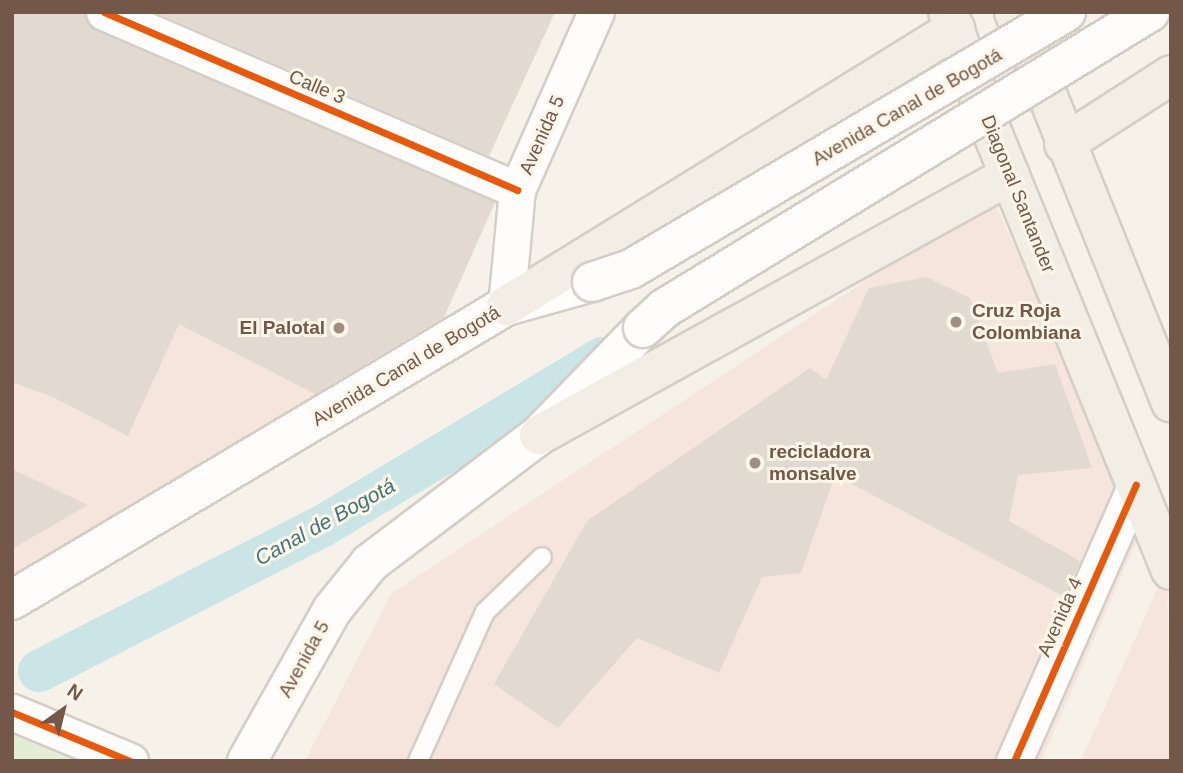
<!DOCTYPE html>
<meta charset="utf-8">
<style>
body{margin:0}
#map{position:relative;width:1183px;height:773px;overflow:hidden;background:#f6f1e9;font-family:Arial,sans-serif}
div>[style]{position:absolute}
.commercial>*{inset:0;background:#f6e5dc}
.green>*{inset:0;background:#e3edd4}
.canal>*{height:42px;margin:-21px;padding:0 21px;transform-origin:21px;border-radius:21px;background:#cbe4e6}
.building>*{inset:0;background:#e2d9d1}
.roads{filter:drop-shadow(2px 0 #d5cec7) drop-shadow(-2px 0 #d5cec7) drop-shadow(0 2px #d5cec7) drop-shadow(0 -2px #d5cec7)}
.lane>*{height:18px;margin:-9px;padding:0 9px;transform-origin:9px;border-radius:9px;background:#fefdfc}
.street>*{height:35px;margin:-17.5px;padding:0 17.5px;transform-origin:17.5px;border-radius:17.5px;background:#fefdfc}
.secondary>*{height:38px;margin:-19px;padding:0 19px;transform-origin:19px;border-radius:19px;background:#fefdfc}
.primary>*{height:38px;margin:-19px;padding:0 19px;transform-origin:19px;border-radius:19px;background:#f2ede5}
.bridges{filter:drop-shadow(2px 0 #d4cdc6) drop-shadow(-2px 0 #d4cdc6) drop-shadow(0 2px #d4cdc6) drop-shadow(0 -2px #d4cdc6)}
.secondary-bridge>*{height:38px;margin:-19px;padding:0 19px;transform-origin:19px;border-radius:19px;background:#fefdfc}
.cycleway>*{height:7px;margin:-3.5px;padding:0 3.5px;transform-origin:3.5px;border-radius:3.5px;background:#e8590c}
.dots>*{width:19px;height:19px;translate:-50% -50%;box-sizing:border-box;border:4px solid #fff6e9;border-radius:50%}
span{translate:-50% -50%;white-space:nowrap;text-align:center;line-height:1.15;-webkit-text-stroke:6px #fff6e9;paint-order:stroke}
.street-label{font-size:19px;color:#73584a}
.poi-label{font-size:19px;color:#73584a;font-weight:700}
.left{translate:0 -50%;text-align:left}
.right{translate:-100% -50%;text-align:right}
.water-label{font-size:21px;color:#41767f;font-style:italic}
.frame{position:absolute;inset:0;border:14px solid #73584a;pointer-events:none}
.north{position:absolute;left:28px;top:675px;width:70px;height:70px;-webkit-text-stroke:5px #fff6e9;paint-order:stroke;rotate:34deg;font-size:19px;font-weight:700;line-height:28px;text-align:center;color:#73584a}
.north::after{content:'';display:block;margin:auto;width:24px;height:32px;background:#73584a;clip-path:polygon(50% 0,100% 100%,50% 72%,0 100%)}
</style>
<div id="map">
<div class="commercial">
<div style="clip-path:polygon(12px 12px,65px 12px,497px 198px,433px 343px,12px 588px)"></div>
<div style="clip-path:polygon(992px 197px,1143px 527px,1041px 761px,305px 761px,391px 594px)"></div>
<div style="clip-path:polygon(1167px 567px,1171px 761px,1081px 761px)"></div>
</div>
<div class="green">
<div style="clip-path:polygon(12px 734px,82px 761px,12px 761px)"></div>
</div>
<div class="canal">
<div style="left:39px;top:671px;width:317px;rotate:-27.1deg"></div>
<div style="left:321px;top:527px;width:328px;rotate:-31deg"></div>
</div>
<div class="building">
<div style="clip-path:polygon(12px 12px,84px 12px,96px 30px,495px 202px,444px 317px,315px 394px,179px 324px,128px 436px,53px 397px,12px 382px)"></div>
<div style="clip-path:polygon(155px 12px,555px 12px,489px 156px)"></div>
<div style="clip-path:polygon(926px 277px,970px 298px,998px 373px,1055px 364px,1092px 468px,1018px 475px,1009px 521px,1080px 561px,1065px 597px,835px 475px,801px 573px,762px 577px,719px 673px,637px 638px,558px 728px,494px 684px,587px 521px,810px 368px,826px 380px,869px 288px)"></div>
<div style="clip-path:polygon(12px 469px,88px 505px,12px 549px)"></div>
</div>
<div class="roads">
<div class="lane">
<div style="left:418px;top:761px;width:163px;rotate:-65.8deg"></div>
<div style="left:485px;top:612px;width:79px;rotate:-44deg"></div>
</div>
<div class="street">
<div style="left:104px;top:12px;width:450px;rotate:23.3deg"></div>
<div style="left:506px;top:306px;width:117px;rotate:-84.6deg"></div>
<div style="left:517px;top:190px;width:195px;rotate:-66.1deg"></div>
<div style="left:12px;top:712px;width:128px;rotate:22.6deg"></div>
<div style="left:1014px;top:761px;width:302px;rotate:-66.2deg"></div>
</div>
<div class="secondary">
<div style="left:12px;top:600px;width:575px;rotate:-30.76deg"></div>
<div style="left:506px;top:306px;width:89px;rotate:-15.6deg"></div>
<div style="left:247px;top:761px;width:173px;rotate:-60.6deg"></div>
<div style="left:332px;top:610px;width:60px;rotate:-51deg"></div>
<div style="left:370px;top:563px;width:212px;rotate:-37.1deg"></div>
<div style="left:539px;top:435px;width:149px;rotate:-45.8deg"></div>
</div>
<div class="primary">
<div style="left:948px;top:12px;width:128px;rotate:69.9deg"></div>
<div style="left:992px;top:132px;width:473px;rotate:67.8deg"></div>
<div style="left:1014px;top:12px;width:421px;rotate:68.1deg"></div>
<div style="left:1064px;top:144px;width:127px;rotate:-32.8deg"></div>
<div style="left:506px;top:306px;width:528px;rotate:-31.67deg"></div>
<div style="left:539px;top:435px;width:538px;rotate:-28.9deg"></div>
</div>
</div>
<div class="bridges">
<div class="secondary-bridge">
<div style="left:592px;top:282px;width:41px;rotate:-18.4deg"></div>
<div style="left:631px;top:269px;width:505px;rotate:-30.57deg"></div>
<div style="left:643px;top:328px;width:30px;rotate:-42deg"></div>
<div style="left:665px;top:308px;width:568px;rotate:-31.4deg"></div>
</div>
</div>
<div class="cycleway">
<div style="left:104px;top:12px;width:450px;rotate:23.3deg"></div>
<div style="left:12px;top:712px;width:128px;rotate:22.6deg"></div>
<div style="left:1014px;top:761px;width:302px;rotate:-66.2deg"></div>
</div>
<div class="dots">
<div style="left:956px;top:322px;background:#a18e82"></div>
<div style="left:339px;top:328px;background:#a18e82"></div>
<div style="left:755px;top:463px;background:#a18e82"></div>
</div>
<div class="street-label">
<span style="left:317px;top:87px;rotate:23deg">Calle 3</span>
<span style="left:907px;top:107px;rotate:-30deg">Avenida Canal de Bogotá</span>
<span style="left:542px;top:135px;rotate:-66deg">Avenida 5</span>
<span style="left:1018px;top:194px;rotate:68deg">Diagonal Santander</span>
<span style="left:406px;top:366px;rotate:-31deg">Avenida Canal de Bogotá</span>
<span style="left:1060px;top:617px;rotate:-66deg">Avenida 4</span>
<span style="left:304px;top:659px;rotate:-61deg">Avenida 5</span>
</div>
<div class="poi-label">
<span class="left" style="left:972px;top:322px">Cruz Roja<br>Colombiana</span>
<span class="right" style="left:325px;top:328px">El Palotal</span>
<span class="left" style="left:769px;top:463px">recicladora<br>monsalve</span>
</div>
<div class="water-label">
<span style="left:325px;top:522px;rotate:-29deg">Canal de Bogotá</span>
</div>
<div class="frame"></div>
<div class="north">N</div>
</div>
